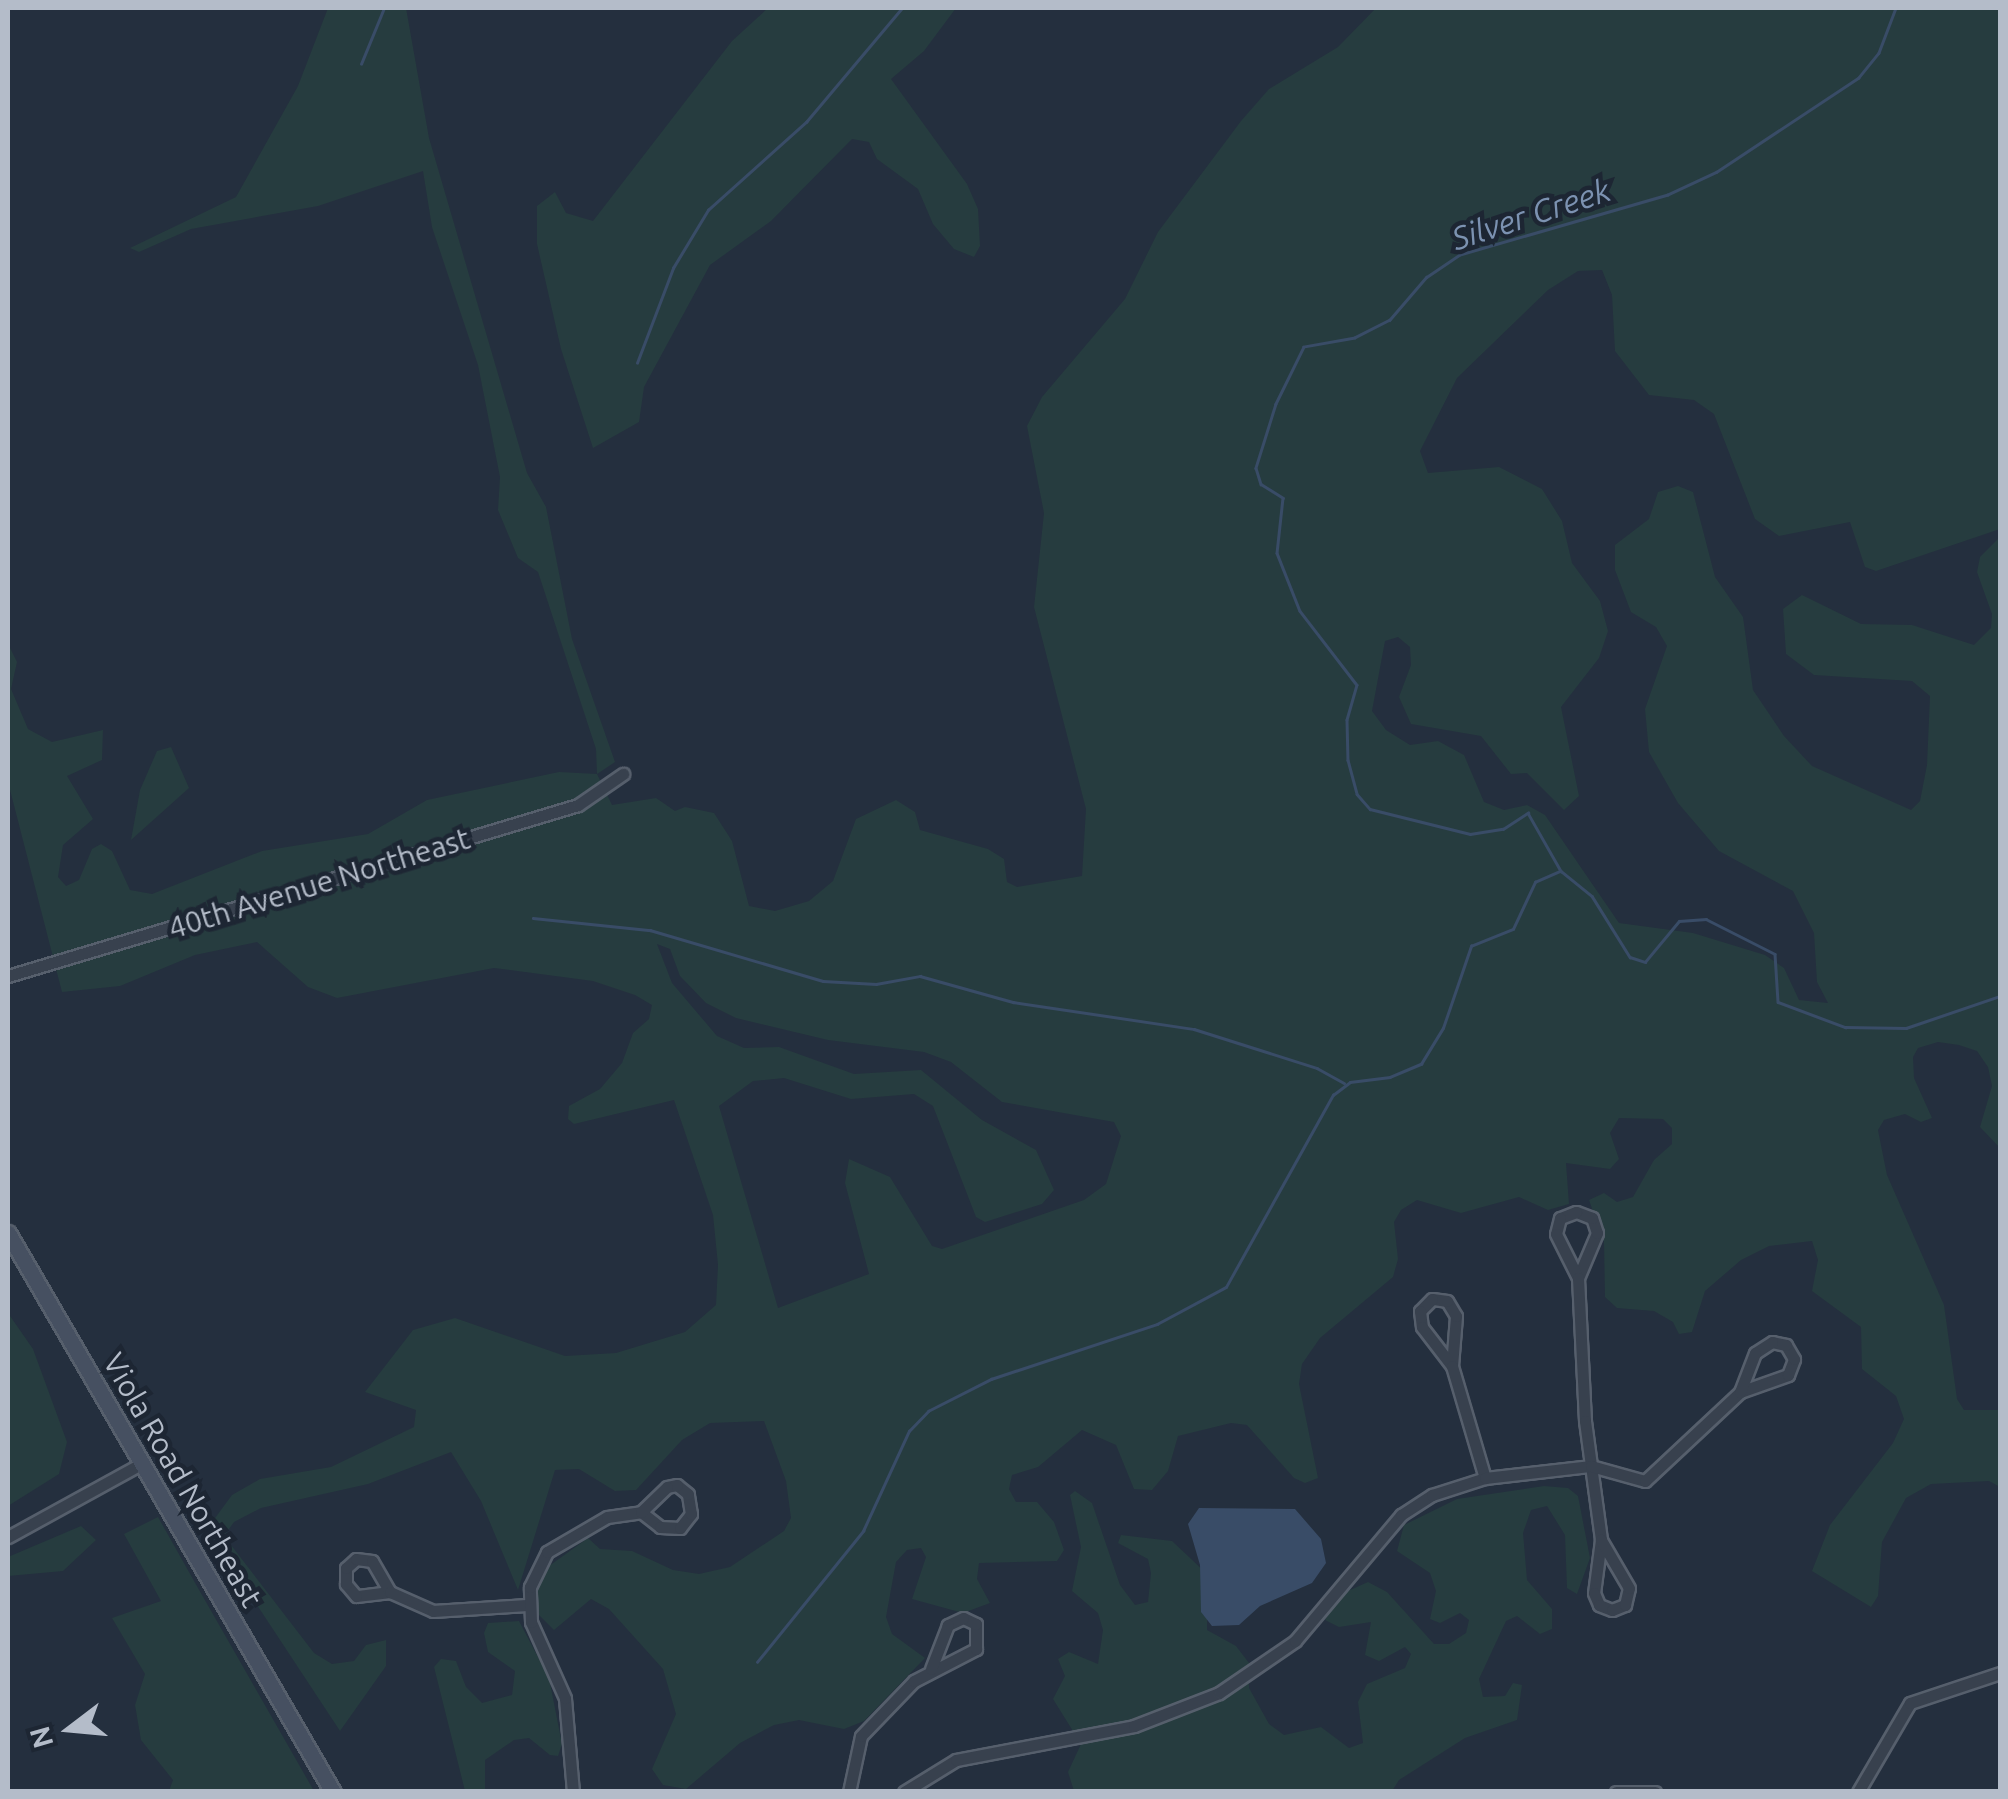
<!DOCTYPE html>
<style>
body{margin:0}
#map{position:relative;width:2008px;height:1799px;overflow:hidden;background:#242f3e;font-family:Ubuntu,sans-serif}
div>[style]{position:absolute}
.green>*{inset:0;background:#263c3f}
.water>*{inset:0;background:#394c67}
.stream>*{height:2.5px;margin:-1.25px;padding:0 1.25px;transform-origin:1.25px;border-radius:1.25px;background:#394c67}
.roads{filter:drop-shadow(2px 0 #565f6c) drop-shadow(-2px 0 #565f6c) drop-shadow(0 2px #565f6c) drop-shadow(0 -2px #565f6c)}
.minor>*{height:11px;margin:-5.5px;padding:0 5.5px;transform-origin:5.5px;border-radius:5.5px;background:#38414e}
.secondary>*{height:15px;margin:-7.5px;padding:0 7.5px;transform-origin:7.5px;border-radius:7.5px;background:#465061}
span{translate:-50% -50%;white-space:nowrap;text-align:center;line-height:1.15;-webkit-text-stroke:9px #1d2633;paint-order:stroke}
.street-label{font-size:30px;color:#b4bcc9}
.water-label{font-size:32px;color:#7c92b1;font-style:italic}
.frame{position:absolute;inset:0;border:10px solid #b4bcc9;pointer-events:none}
.north{position:absolute;left:20px;top:1679px;width:100px;height:100px;-webkit-text-stroke:8px #1d2633;paint-order:stroke;rotate:254deg;font-size:28px;font-weight:700;line-height:40px;text-align:center;color:#b4bcc9}
.north::after{content:'';display:block;margin:auto;width:35px;height:45px;background:#b4bcc9;clip-path:polygon(50% 0,100% 100%,50% 72%,0 100%)}
</style>
<div id="map">
<div class="green">
<div style="clip-path:polygon(evenodd,328px 8px,406px 8px,429px 138px,527px 473px,546px 507px,572px 639px,615px 762px,597px 774px,612px 805px,656px 798px,675px 811px,685px 807px,714px 813px,732px 841px,749px 906px,775px 911px,809px 901px,833px 881px,856px 819px,896px 800px,915px 812px,920px 830px,988px 849px,1004px 859px,1007px 882px,1017px 887px,1082px 876px,1086px 809px,1034px 607px,1044px 513px,1027px 426px,1042px 397px,1125px 299px,1158px 232px,1241px 121px,1269px 89px,1338px 47px,1376px 8px,2000px 8px,2000px 529px,1876px 571px,1865px 567px,1850px 522px,1779px 536px,1755px 519px,1714px 414px,1694px 400px,1649px 395px,1615px 351px,1612px 295px,1602px 270px,1578px 271px,1548px 290px,1457px 378px,1420px 451px,1428px 473px,1499px 467px,1542px 489px,1562px 521px,1572px 563px,1600px 601px,1608px 631px,1599px 658px,1561px 707px,1579px 796px,1564px 810px,1527px 773px,1511px 774px,1481px 736px,1411px 724px,1399px 697px,1411px 665px,1410px 647px,1398px 637px,1385px 641px,1372px 711px,1386px 730px,1410px 745px,1438px 741px,1464px 755px,1484px 802px,1504px 810px,1527px 805px,1545px 815px,1619px 923px,1693px 933px,1765px 955px,1784px 968px,1799px 1000px,1828px 1003px,1817px 982px,1814px 933px,1793px 891px,1719px 851px,1678px 803px,1649px 752px,1645px 709px,1667px 646px,1656px 627px,1631px 612px,1615px 570px,1615px 545px,1649px 519px,1658px 492px,1678px 486px,1693px 492px,1715px 577px,1743px 617px,1753px 690px,1784px 736px,1812px 766px,1911px 810px,1920px 801px,1927px 765px,1930px 696px,1912px 681px,1814px 675px,1786px 654px,1783px 609px,1802px 595px,1861px 624px,1912px 625px,1974px 645px,1991px 628px,1992px 614px,1977px 572px,1980px 557px,2000px 537px,2000px 1148px,1980px 1127px,1992px 1086px,1988px 1067px,1977px 1051px,1959px 1045px,1938px 1042px,1918px 1048px,1913px 1057px,1914px 1078px,1932px 1118px,1921px 1122px,1905px 1114px,1884px 1120px,1878px 1130px,1887px 1175px,1944px 1305px,1957px 1399px,1964px 1410px,2000px 1410px,2000px 1487px,1989px 1481px,1931px 1484px,1906px 1498px,1882px 1542px,1878px 1596px,1871px 1607px,1812px 1571px,1830px 1525px,1893px 1443px,1904px 1419px,1896px 1396px,1862px 1369px,1861px 1327px,1812px 1291px,1818px 1260px,1812px 1241px,1769px 1246px,1741px 1260px,1705px 1291px,1692px 1332px,1679px 1334px,1673px 1322px,1654px 1311px,1617px 1308px,1605px 1297px,1604px 1242px,1589px 1200px,1604px 1193px,1617px 1202px,1633px 1197px,1654px 1160px,1672px 1144px,1672px 1128px,1663px 1119px,1619px 1118px,1610px 1133px,1619px 1159px,1610px 1169px,1566px 1163px,1569px 1204px,1548px 1210px,1519px 1197px,1461px 1213px,1417px 1200px,1401px 1210px,1394px 1222px,1398px 1259px,1393px 1277px,1320px 1338px,1302px 1364px,1299px 1384px,1318px 1478px,1305px 1483px,1294px 1478px,1247px 1425px,1231px 1423px,1178px 1436px,1168px 1471px,1152px 1490px,1134px 1489px,1116px 1445px,1082px 1430px,1038px 1467px,1012px 1475px,1009px 1489px,1016px 1502px,1037px 1502px,1054px 1522px,1064px 1550px,1057px 1561px,979px 1563px,977px 1579px,990px 1603px,963px 1613px,912px 1599px,926px 1557px,921px 1548px,907px 1550px,896px 1562px,886px 1617px,892px 1634px,925px 1658px,864px 1721px,844px 1729px,799px 1720px,774px 1725px,740px 1743px,686px 1789px,663px 1785px,652px 1769px,676px 1714px,663px 1669px,609px 1609px,591px 1599px,554px 1630px,535px 1611px,538px 1586px,549px 1566px,588px 1538px,600px 1549px,632px 1551px,673px 1570px,699px 1574px,730px 1567px,784px 1531px,791px 1518px,786px 1481px,764px 1421px,710px 1423px,682px 1440px,636px 1490px,615px 1491px,579px 1469px,555px 1470px,518px 1590px,481px 1501px,451px 1452px,368px 1484px,261px 1508px,234px 1522px,224px 1536px,314px 1653px,332px 1664px,354px 1661px,366px 1645px,386px 1640px,386px 1666px,340px 1731px,207px 1529px,232px 1495px,260px 1479px,331px 1467px,414px 1427px,416px 1410px,365px 1392px,413px 1330px,455px 1318px,565px 1356px,616px 1353px,685px 1332px,716px 1305px,718px 1265px,713px 1215px,674px 1100px,574px 1124px,568px 1119px,569px 1106px,600px 1089px,622px 1063px,633px 1033px,649px 1019px,652px 1005px,635px 995px,593px 981px,494px 968px,337px 998px,308px 987px,257px 942px,195px 955px,120px 986px,62px 992px,8px 782px,8px 644px,17px 662px,11px 689px,28px 729px,52px 742px,103px 730px,102px 760px,67px 776px,93px 819px,63px 845px,58px 877px,66px 886px,79px 880px,92px 849px,101px 844px,112px 851px,130px 890px,152px 894px,262px 851px,368px 834px,427px 800px,559px 772px,597px 774px,596px 749px,538px 572px,518px 558px,498px 510px,500px 477px,478px 365px,432px 227px,423px 171px,318px 206px,191px 229px,139px 252px,130px 248px,236px 197px,298px 86px,328px 8px,657px 944px,670px 949px,680px 976px,706px 1003px,736px 1018px,828px 1040px,924px 1052px,951px 1062px,1002px 1102px,1114px 1122px,1121px 1136px,1106px 1184px,1084px 1200px,942px 1249px,932px 1246px,890px 1177px,849px 1159px,845px 1183px,869px 1274px,778px 1308px,719px 1106px,753px 1081px,784px 1078px,851px 1099px,914px 1094px,933px 1106px,976px 1217px,985px 1222px,1042px 1204px,1054px 1190px,1036px 1150px,982px 1120px,921px 1070px,854px 1074px,779px 1047px,744px 1048px,717px 1036px,672px 983px,657px 944px)"></div>
<div style="clip-path:polygon(768px 8px,956px 8px,924px 51px,891px 79px,967px 184px,978px 209px,980px 246px,974px 257px,954px 249px,933px 224px,918px 189px,877px 159px,869px 142px,852px 139px,771px 221px,710px 265px,644px 387px,639px 422px,593px 448px,561px 349px,537px 244px,537px 206px,555px 192px,566px 213px,593px 221px,732px 41px)"></div>
<div style="clip-path:polygon(171px 747px,189px 788px,131px 840px,140px 790px,157px 751px)"></div>
<div style="clip-path:polygon(8px 1313px,33px 1349px,67px 1442px,59px 1474px,8px 1506px)"></div>
<div style="clip-path:polygon(1544px 1486px,1568px 1488px,1578px 1496px,1590px 1558px,1577px 1594px,1567px 1588px,1565px 1535px,1547px 1506px,1531px 1510px,1523px 1533px,1527px 1580px,1552px 1609px,1552px 1629px,1540px 1634px,1517px 1616px,1506px 1621px,1479px 1679px,1483px 1697px,1505px 1696px,1513px 1683px,1522px 1685px,1517px 1720px,1465px 1738px,1399px 1780px,1392px 1791px,1074px 1791px,1068px 1772px,1081px 1744px,1053px 1699px,1065px 1676px,1058px 1659px,1069px 1652px,1098px 1664px,1103px 1630px,1098px 1613px,1072px 1591px,1081px 1547px,1070px 1495px,1075px 1491px,1092px 1503px,1120px 1585px,1135px 1605px,1148px 1602px,1151px 1573px,1148px 1559px,1118px 1543px,1121px 1535px,1172px 1541px,1207px 1574px,1207px 1630px,1236px 1646px,1249px 1663px,1249px 1688px,1269px 1724px,1284px 1735px,1321px 1727px,1349px 1748px,1363px 1743px,1358px 1702px,1367px 1684px,1405px 1668px,1411px 1654px,1405px 1647px,1379px 1661px,1365px 1655px,1371px 1622px,1339px 1627px,1325px 1620px,1331px 1609px,1348px 1591px,1368px 1582px,1387px 1592px,1434px 1644px,1449px 1644px,1466px 1633px,1469px 1620px,1460px 1613px,1440px 1623px,1430px 1619px,1436px 1591px,1430px 1573px,1397px 1551px,1404px 1525px,1457px 1499px)"></div>
<div style="clip-path:polygon(158px 1517px,198px 1588px,314px 1791px,169px 1791px,173px 1780px,141px 1740px,135px 1705px,145px 1674px,112px 1618px,161px 1601px,124px 1534px)"></div>
<div style="clip-path:polygon(81px 1526px,96px 1540px,63px 1571px,8px 1576px,8px 1557px)"></div>
<div style="clip-path:polygon(519px 1621px,549px 1678px,562px 1744px,558px 1756px,550px 1755px,529px 1738px,514px 1740px,485px 1760px,485px 1791px,465px 1791px,434px 1667px,441px 1659px,456px 1661px,466px 1687px,482px 1703px,512px 1695px,515px 1671px,488px 1652px,484px 1633px,488px 1623px)"></div>
</div>
<div class="water">
<div style="clip-path:polygon(1199px 1508px,1295px 1509px,1321px 1539px,1326px 1563px,1312px 1583px,1260px 1606px,1239px 1625px,1212px 1626px,1201px 1612px,1200px 1565px,1188px 1524px)"></div>
</div>
<div class="stream">
<div style="left:1896px;top:8px;width:48px;rotate:110.7deg"></div>
<div style="left:1879px;top:53px;width:32px;rotate:129deg"></div>
<div style="left:1859px;top:78px;width:170px;rotate:146.5deg"></div>
<div style="left:1717px;top:172px;width:54px;rotate:154.9deg"></div>
<div style="left:1668px;top:195px;width:216px;rotate:163.9deg"></div>
<div style="left:1460px;top:255px;width:40px;rotate:146deg"></div>
<div style="left:1427px;top:277px;width:57px;rotate:130.7deg"></div>
<div style="left:1390px;top:320px;width:39px;rotate:153deg"></div>
<div style="left:1355px;top:338px;width:52px;rotate:170deg"></div>
<div style="left:1304px;top:347px;width:64px;rotate:116.2deg"></div>
<div style="left:1276px;top:404px;width:67px;rotate:107.4deg"></div>
<div style="left:1256px;top:468px;width:17px;rotate:73deg"></div>
<div style="left:1261px;top:484px;width:26px;rotate:32deg"></div>
<div style="left:1283px;top:498px;width:55px;rotate:96.2deg"></div>
<div style="left:1277px;top:553px;width:62px;rotate:68.4deg"></div>
<div style="left:1300px;top:611px;width:93px;rotate:52.4deg"></div>
<div style="left:1357px;top:685px;width:36px;rotate:106deg"></div>
<div style="left:1347px;top:720px;width:40px;rotate:88.6deg"></div>
<div style="left:1348px;top:760px;width:35px;rotate:75deg"></div>
<div style="left:1357px;top:794px;width:20px;rotate:49deg"></div>
<div style="left:1370px;top:809px;width:103px;rotate:14deg"></div>
<div style="left:1470px;top:834px;width:33px;rotate:-9deg"></div>
<div style="left:1503px;top:829px;width:30px;rotate:-33deg"></div>
<div style="left:1528px;top:813px;width:67px;rotate:60.4deg"></div>
<div style="left:1561px;top:871px;width:40px;rotate:39deg"></div>
<div style="left:1592px;top:896px;width:72px;rotate:58.1deg"></div>
<div style="left:1630px;top:957px;width:16px;rotate:18deg"></div>
<div style="left:1645px;top:962px;width:53px;rotate:-50.3deg"></div>
<div style="left:1679px;top:921px;width:27px;rotate:-4deg"></div>
<div style="left:1706px;top:919px;width:77px;rotate:26.9deg"></div>
<div style="left:1775px;top:954px;width:48px;rotate:86.4deg"></div>
<div style="left:1778px;top:1002px;width:72px;rotate:20.5deg"></div>
<div style="left:1845px;top:1027px;width:61px;rotate:0.9deg"></div>
<div style="left:1906px;top:1028px;width:99px;rotate:-18.8deg"></div>
<div style="left:361px;top:64px;width:61px;rotate:-67.7deg"></div>
<div style="left:637px;top:363px;width:102px;rotate:-69.2deg"></div>
<div style="left:673px;top:268px;width:68px;rotate:-58.9deg"></div>
<div style="left:708px;top:210px;width:132px;rotate:-41.9deg"></div>
<div style="left:806px;top:122px;width:149px;rotate:-49.9deg"></div>
<div style="left:533px;top:918px;width:118px;rotate:5.9deg"></div>
<div style="left:650px;top:930px;width:180px;rotate:16.4deg"></div>
<div style="left:823px;top:981px;width:53px;rotate:3.2deg"></div>
<div style="left:876px;top:984px;width:45px;rotate:-10.3deg"></div>
<div style="left:920px;top:976px;width:97px;rotate:15.6deg"></div>
<div style="left:1013px;top:1002px;width:183px;rotate:8.5deg"></div>
<div style="left:1194px;top:1029px;width:129px;rotate:17.6deg"></div>
<div style="left:1317px;top:1068px;width:31px;rotate:29deg"></div>
<div style="left:757px;top:1662px;width:169px;rotate:-51deg"></div>
<div style="left:863px;top:1531px;width:110px;rotate:-65.3deg"></div>
<div style="left:909px;top:1431px;width:28px;rotate:-46deg"></div>
<div style="left:928px;top:1411px;width:71px;rotate:-26.9deg"></div>
<div style="left:991px;top:1379px;width:175px;rotate:-18.3deg"></div>
<div style="left:1157px;top:1324px;width:78px;rotate:-28.2deg"></div>
<div style="left:1226px;top:1287px;width:220px;rotate:-60.9deg"></div>
<div style="left:1333px;top:1095px;width:21px;rotate:-37deg"></div>
<div style="left:1350px;top:1082px;width:40px;rotate:-7.1deg"></div>
<div style="left:1390px;top:1077px;width:34px;rotate:-23deg"></div>
<div style="left:1421px;top:1064px;width:42px;rotate:-58.6deg"></div>
<div style="left:1443px;top:1028px;width:87px;rotate:-71.1deg"></div>
<div style="left:1471px;top:946px;width:45px;rotate:-22deg"></div>
<div style="left:1513px;top:929px;width:52px;rotate:-64.9deg"></div>
<div style="left:1535px;top:882px;width:27px;rotate:-24deg"></div>
</div>
<div class="roads">
<div class="minor">
<div style="left:8px;top:976px;width:595px;rotate:-16.7deg"></div>
<div style="left:578px;top:805px;width:55px;rotate:-34.6deg"></div>
<div style="left:1578px;top:1278px;width:49px;rotate:-67.1deg"></div>
<div style="left:1597px;top:1233px;width:16px;rotate:-108deg"></div>
<div style="left:1592px;top:1218px;width:17px;rotate:-159deg"></div>
<div style="left:1576px;top:1212px;width:17px;rotate:159deg"></div>
<div style="left:1560px;top:1218px;width:16px;rotate:104deg"></div>
<div style="left:1556px;top:1234px;width:49px;rotate:63.4deg"></div>
<div style="left:1578px;top:1278px;width:143px;rotate:87.2deg"></div>
<div style="left:1585px;top:1421px;width:120px;rotate:82.3deg"></div>
<div style="left:1601px;top:1540px;width:53px;rotate:97.5deg"></div>
<div style="left:1594px;top:1593px;width:13px;rotate:67deg"></div>
<div style="left:1599px;top:1605px;width:14px;rotate:21deg"></div>
<div style="left:1612px;top:1610px;width:14px;rotate:-21deg"></div>
<div style="left:1625px;top:1605px;width:17px;rotate:-77deg"></div>
<div style="left:1629px;top:1588px;width:56px;rotate:-120.3deg"></div>
<div style="left:1452px;top:1366px;width:50px;rotate:-85.4deg"></div>
<div style="left:1456px;top:1316px;width:17px;rotate:-121deg"></div>
<div style="left:1447px;top:1301px;width:15px;rotate:-172deg"></div>
<div style="left:1432px;top:1299px;width:17px;rotate:135deg"></div>
<div style="left:1420px;top:1311px;width:16px;rotate:83deg"></div>
<div style="left:1422px;top:1327px;width:49px;rotate:52.4deg"></div>
<div style="left:1452px;top:1366px;width:117px;rotate:73.6deg"></div>
<div style="left:8px;top:1537px;width:152px;rotate:-28.8deg"></div>
<div style="left:390px;top:1592px;width:34px;rotate:173deg"></div>
<div style="left:356px;top:1596px;width:16px;rotate:-130deg"></div>
<div style="left:346px;top:1584px;width:16px;rotate:-90deg"></div>
<div style="left:346px;top:1568px;width:13px;rotate:-42deg"></div>
<div style="left:356px;top:1559px;width:16px;rotate:7deg"></div>
<div style="left:372px;top:1561px;width:36px;rotate:60deg"></div>
<div style="left:390px;top:1592px;width:47px;rotate:23.8deg"></div>
<div style="left:433px;top:1611px;width:94px;rotate:-3.7deg"></div>
<div style="left:573px;top:1792px;width:94px;rotate:-94.9deg"></div>
<div style="left:565px;top:1698px;width:83px;rotate:-114.1deg"></div>
<div style="left:531px;top:1622px;width:35px;rotate:-92deg"></div>
<div style="left:530px;top:1587px;width:39px;rotate:-64deg"></div>
<div style="left:547px;top:1552px;width:69px;rotate:-30.3deg"></div>
<div style="left:607px;top:1517px;width:34px;rotate:-8deg"></div>
<div style="left:641px;top:1512px;width:24px;rotate:38deg"></div>
<div style="left:660px;top:1527px;width:20px;rotate:3deg"></div>
<div style="left:680px;top:1528px;width:18px;rotate:-52deg"></div>
<div style="left:691px;top:1514px;width:20px;rotate:-99deg"></div>
<div style="left:688px;top:1494px;width:14px;rotate:-141deg"></div>
<div style="left:677px;top:1485px;width:10px;rotate:169deg"></div>
<div style="left:667px;top:1487px;width:36px;rotate:136deg"></div>
<div style="left:849px;top:1792px;width:57px;rotate:-77.9deg"></div>
<div style="left:861px;top:1736px;width:76px;rotate:-46.1deg"></div>
<div style="left:914px;top:1681px;width:70px;rotate:-27.3deg"></div>
<div style="left:976px;top:1649px;width:25px;rotate:-90deg"></div>
<div style="left:976px;top:1624px;width:14px;rotate:-155deg"></div>
<div style="left:963px;top:1618px;width:17px;rotate:155deg"></div>
<div style="left:948px;top:1625px;width:47px;rotate:111.1deg"></div>
<div style="left:904px;top:1792px;width:61px;rotate:-31.6deg"></div>
<div style="left:956px;top:1760px;width:181px;rotate:-10.8deg"></div>
<div style="left:1134px;top:1726px;width:91px;rotate:-21.2deg"></div>
<div style="left:1219px;top:1693px;width:92px;rotate:-34.4deg"></div>
<div style="left:1295px;top:1641px;width:165px;rotate:-49.9deg"></div>
<div style="left:1401px;top:1515px;width:37px;rotate:-33deg"></div>
<div style="left:1432px;top:1495px;width:56px;rotate:-17.8deg"></div>
<div style="left:1485px;top:1478px;width:107px;rotate:-6.5deg"></div>
<div style="left:1591px;top:1466px;width:56px;rotate:15.5deg"></div>
<div style="left:1645px;top:1481px;width:130px;rotate:-43.1deg"></div>
<div style="left:1740px;top:1392px;width:51px;rotate:-19.5deg"></div>
<div style="left:1788px;top:1375px;width:17px;rotate:-69deg"></div>
<div style="left:1794px;top:1359px;width:16px;rotate:-120deg"></div>
<div style="left:1786px;top:1345px;width:14px;rotate:-168deg"></div>
<div style="left:1772px;top:1342px;width:20px;rotate:147deg"></div>
<div style="left:1755px;top:1353px;width:42px;rotate:111deg"></div>
<div style="left:1616px;top:1792px;width:39px"></div>
<div style="left:1858px;top:1792px;width:103px;rotate:-59.7deg"></div>
<div style="left:1910px;top:1703px;width:95px;rotate:-18.4deg"></div>
</div>
<div class="secondary">
<div style="left:8px;top:1233px;width:647px;rotate:59.83deg"></div>
</div>
</div>
<div class="street-label">
<span style="left:319px;top:883px;rotate:-17deg">40th Avenue Northeast</span>
<span style="left:183px;top:1480px;rotate:60deg">Viola Road Northeast</span>
</div>
<div class="water-label">
<span style="left:1531px;top:214px;rotate:-18deg">Silver Creek</span>
</div>
<div class="frame"></div>
<div class="north">N</div>
</div>
